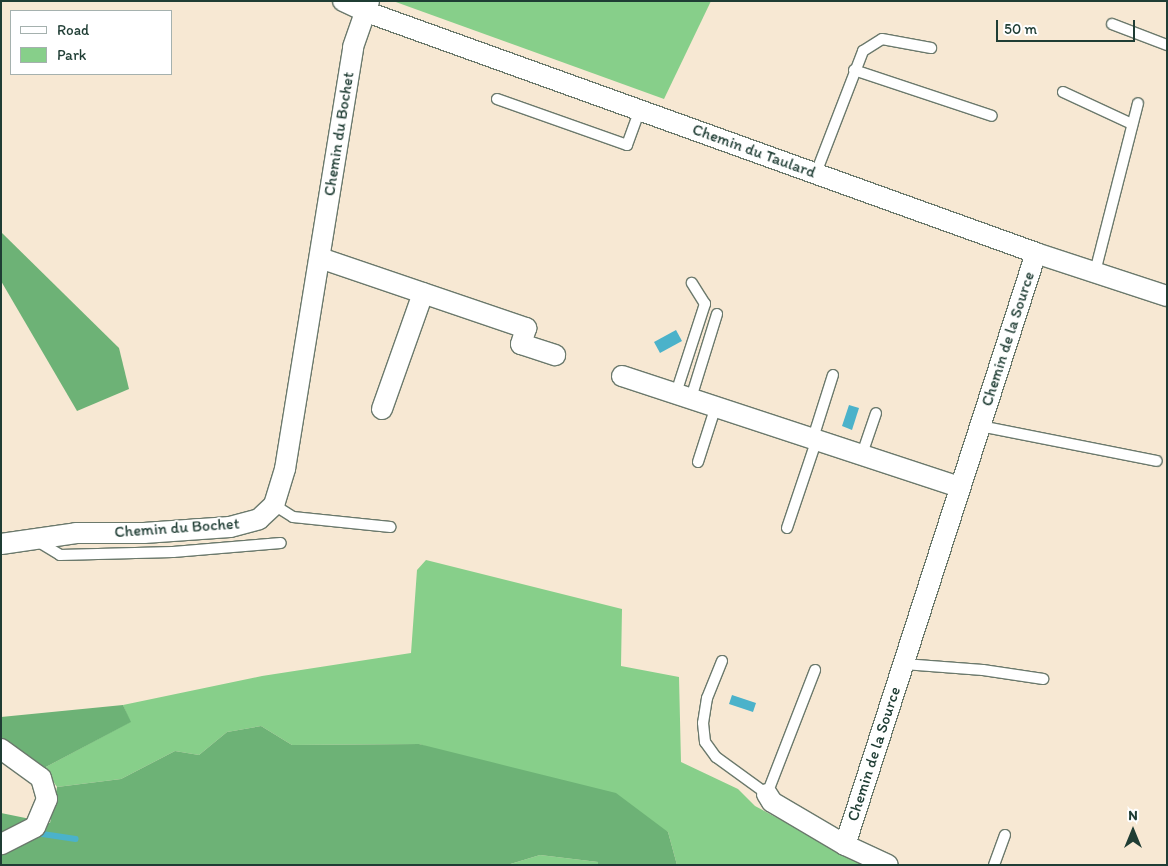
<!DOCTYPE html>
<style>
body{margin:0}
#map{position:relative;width:1168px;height:866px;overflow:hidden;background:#f7e8d3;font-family:Itim,sans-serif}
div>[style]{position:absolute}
.green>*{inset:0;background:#87cf8a}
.forest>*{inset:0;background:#6db276}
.water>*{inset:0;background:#4bb2ca}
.stream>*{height:5.5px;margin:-2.75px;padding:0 2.75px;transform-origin:2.75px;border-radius:2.75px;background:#4bb2ca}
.roads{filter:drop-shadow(1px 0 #6b796c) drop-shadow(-1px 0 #6b796c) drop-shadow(0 1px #6b796c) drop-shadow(0 -1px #6b796c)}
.lane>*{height:10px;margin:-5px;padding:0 5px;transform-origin:5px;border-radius:5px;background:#fff}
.street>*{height:20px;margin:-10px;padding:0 10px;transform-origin:10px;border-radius:10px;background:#fff}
span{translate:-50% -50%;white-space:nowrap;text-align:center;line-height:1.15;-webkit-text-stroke:4px #fff;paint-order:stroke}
.street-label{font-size:16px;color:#1f3d34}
.frame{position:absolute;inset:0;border:2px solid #1f3d34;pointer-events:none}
.legend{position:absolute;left:10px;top:10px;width:162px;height:65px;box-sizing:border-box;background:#fff;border:1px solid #a5b1ae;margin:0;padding:6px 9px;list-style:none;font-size:15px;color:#1f3d34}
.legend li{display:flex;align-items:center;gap:10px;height:25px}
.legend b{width:25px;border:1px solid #a5b1ae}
.north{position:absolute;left:1108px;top:806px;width:50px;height:50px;-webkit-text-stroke:4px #fff;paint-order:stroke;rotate:0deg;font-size:14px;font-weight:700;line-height:20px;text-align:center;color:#1f3d34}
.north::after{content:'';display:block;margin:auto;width:18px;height:22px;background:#1f3d34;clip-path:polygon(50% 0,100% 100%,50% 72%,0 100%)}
.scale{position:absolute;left:996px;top:20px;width:139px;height:22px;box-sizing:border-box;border:2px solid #1f3d34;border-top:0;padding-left:6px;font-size:15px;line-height:18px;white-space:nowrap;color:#1f3d34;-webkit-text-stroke:4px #fff;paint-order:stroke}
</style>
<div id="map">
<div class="green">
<div style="clip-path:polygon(393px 1px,711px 1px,664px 99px)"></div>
<div style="clip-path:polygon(426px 560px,622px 609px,621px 666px,679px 677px,681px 762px,738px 789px,755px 806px,865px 865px,677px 865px,668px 832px,419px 744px,292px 745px,261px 726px,227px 732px,199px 755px,175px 751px,121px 779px,57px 787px,44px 768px,130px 722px,123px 705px,262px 676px,411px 653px,417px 570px)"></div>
<div style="clip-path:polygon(540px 855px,598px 862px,598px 865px,507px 865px)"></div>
</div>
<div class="forest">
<div style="clip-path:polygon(1px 232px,119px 348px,129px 389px,77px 411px,1px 281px)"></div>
<div style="clip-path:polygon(123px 705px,131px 722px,44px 768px,1px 740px,1px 717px)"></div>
<div style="clip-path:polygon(261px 726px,292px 745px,419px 744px,616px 793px,668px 832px,677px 865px,598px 865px,598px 862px,540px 855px,507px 865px,1px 865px,1px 813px,50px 823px,57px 787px,121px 779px,175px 751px,199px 755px,227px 732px)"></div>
</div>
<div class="water">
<div style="clip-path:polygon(676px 330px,682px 341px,660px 353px,654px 342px)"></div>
<div style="clip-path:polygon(849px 405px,859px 408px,852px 430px,842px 426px)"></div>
<div style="clip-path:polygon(732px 695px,756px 703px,753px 712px,729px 704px)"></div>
</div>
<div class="stream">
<div style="left:36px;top:833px;width:40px;rotate:8.5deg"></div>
</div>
<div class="roads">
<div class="lane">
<div style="left:1112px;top:24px;width:59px;rotate:20.9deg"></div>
<div style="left:854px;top:70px;width:145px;rotate:18.4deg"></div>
<div style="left:1063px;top:92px;width:76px;rotate:24.9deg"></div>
<div style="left:497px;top:99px;width:138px;rotate:19.5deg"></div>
<div style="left:627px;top:145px;width:37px;rotate:-70deg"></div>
<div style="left:816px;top:173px;width:131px;rotate:-68.9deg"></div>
<div style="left:863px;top:51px;width:22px;rotate:-32deg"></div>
<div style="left:882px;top:39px;width:50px;rotate:10.4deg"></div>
<div style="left:1095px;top:272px;width:174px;rotate:-75.7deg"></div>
<div style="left:676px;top:393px;width:94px;rotate:-72deg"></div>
<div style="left:705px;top:304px;width:25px;rotate:-122deg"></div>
<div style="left:691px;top:398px;width:88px;rotate:-72.8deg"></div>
<div style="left:980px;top:426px;width:180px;rotate:11.2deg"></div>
<div style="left:813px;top:438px;width:66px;rotate:-72.4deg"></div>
<div style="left:862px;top:454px;width:43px;rotate:-71.1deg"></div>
<div style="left:698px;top:462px;width:59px;rotate:-72.2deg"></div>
<div style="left:274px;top:505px;width:22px;rotate:32deg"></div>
<div style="left:293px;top:517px;width:98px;rotate:5.9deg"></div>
<div style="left:787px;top:528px;width:94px;rotate:-71.4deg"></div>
<div style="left:37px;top:541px;width:27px;rotate:31deg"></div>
<div style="left:60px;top:555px;width:113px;rotate:-1.5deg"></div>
<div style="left:173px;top:552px;width:108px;rotate:-4.8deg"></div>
<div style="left:722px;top:661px;width:40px;rotate:112deg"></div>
<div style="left:707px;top:698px;width:25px;rotate:99deg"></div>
<div style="left:703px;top:723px;width:19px;rotate:84deg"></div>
<div style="left:705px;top:742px;width:19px;rotate:54deg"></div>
<div style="left:716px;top:757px;width:63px;rotate:36deg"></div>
<div style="left:767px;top:794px;width:133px;rotate:-68.8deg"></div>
<div style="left:904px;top:664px;width:79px;rotate:4.3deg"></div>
<div style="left:983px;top:670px;width:61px;rotate:8.5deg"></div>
<div style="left:994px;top:865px;width:32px;rotate:-70deg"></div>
</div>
<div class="street">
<div style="left:343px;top:1px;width:23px;rotate:25deg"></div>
<div style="left:364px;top:11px;width:714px;rotate:19.8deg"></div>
<div style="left:1036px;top:253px;width:138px;rotate:18.2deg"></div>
<div style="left:320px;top:258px;width:218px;rotate:18.8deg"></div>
<div style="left:526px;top:328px;width:17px;rotate:107deg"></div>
<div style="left:521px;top:344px;width:36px;rotate:18deg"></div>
<div style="left:622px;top:376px;width:355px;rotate:18.2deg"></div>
<div style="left:382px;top:409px;width:123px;rotate:-70.5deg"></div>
<div style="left:1px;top:544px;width:76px;rotate:-8.3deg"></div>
<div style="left:76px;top:533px;width:68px"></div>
<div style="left:144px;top:533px;width:86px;rotate:-4deg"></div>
<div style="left:230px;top:527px;width:30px;rotate:-15deg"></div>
<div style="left:259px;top:519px;width:21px;rotate:-43deg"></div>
<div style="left:274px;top:505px;width:38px;rotate:-73deg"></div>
<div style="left:285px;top:469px;width:427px;rotate:-80.8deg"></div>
<div style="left:353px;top:47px;width:49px;rotate:-70.8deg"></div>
<div style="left:1px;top:749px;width:49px;rotate:35.9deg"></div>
<div style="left:41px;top:778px;width:22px;rotate:74deg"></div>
<div style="left:47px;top:799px;width:30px;rotate:113deg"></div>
<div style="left:35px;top:827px;width:38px;rotate:153deg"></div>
<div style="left:767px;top:794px;width:9px;rotate:58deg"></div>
<div style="left:772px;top:802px;width:85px;rotate:30.5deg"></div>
<div style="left:845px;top:845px;width:47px;rotate:24.9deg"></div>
<div style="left:845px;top:845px;width:622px;rotate:-72.12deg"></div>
</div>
</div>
<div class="street-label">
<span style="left:339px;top:134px;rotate:-81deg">Chemin du Bochet</span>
<span style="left:754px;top:151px;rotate:20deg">Chemin du Taulard</span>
<span style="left:1008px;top:339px;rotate:-72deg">Chemin de la Source</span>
<span style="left:177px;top:528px;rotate:-4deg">Chemin du Bochet</span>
<span style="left:874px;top:754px;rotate:-72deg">Chemin de la Source</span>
</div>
<div class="frame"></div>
<ul class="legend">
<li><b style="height:6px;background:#fff"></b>Road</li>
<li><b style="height:14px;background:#87cf8a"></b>Park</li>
</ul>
<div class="north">N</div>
<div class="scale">50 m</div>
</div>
